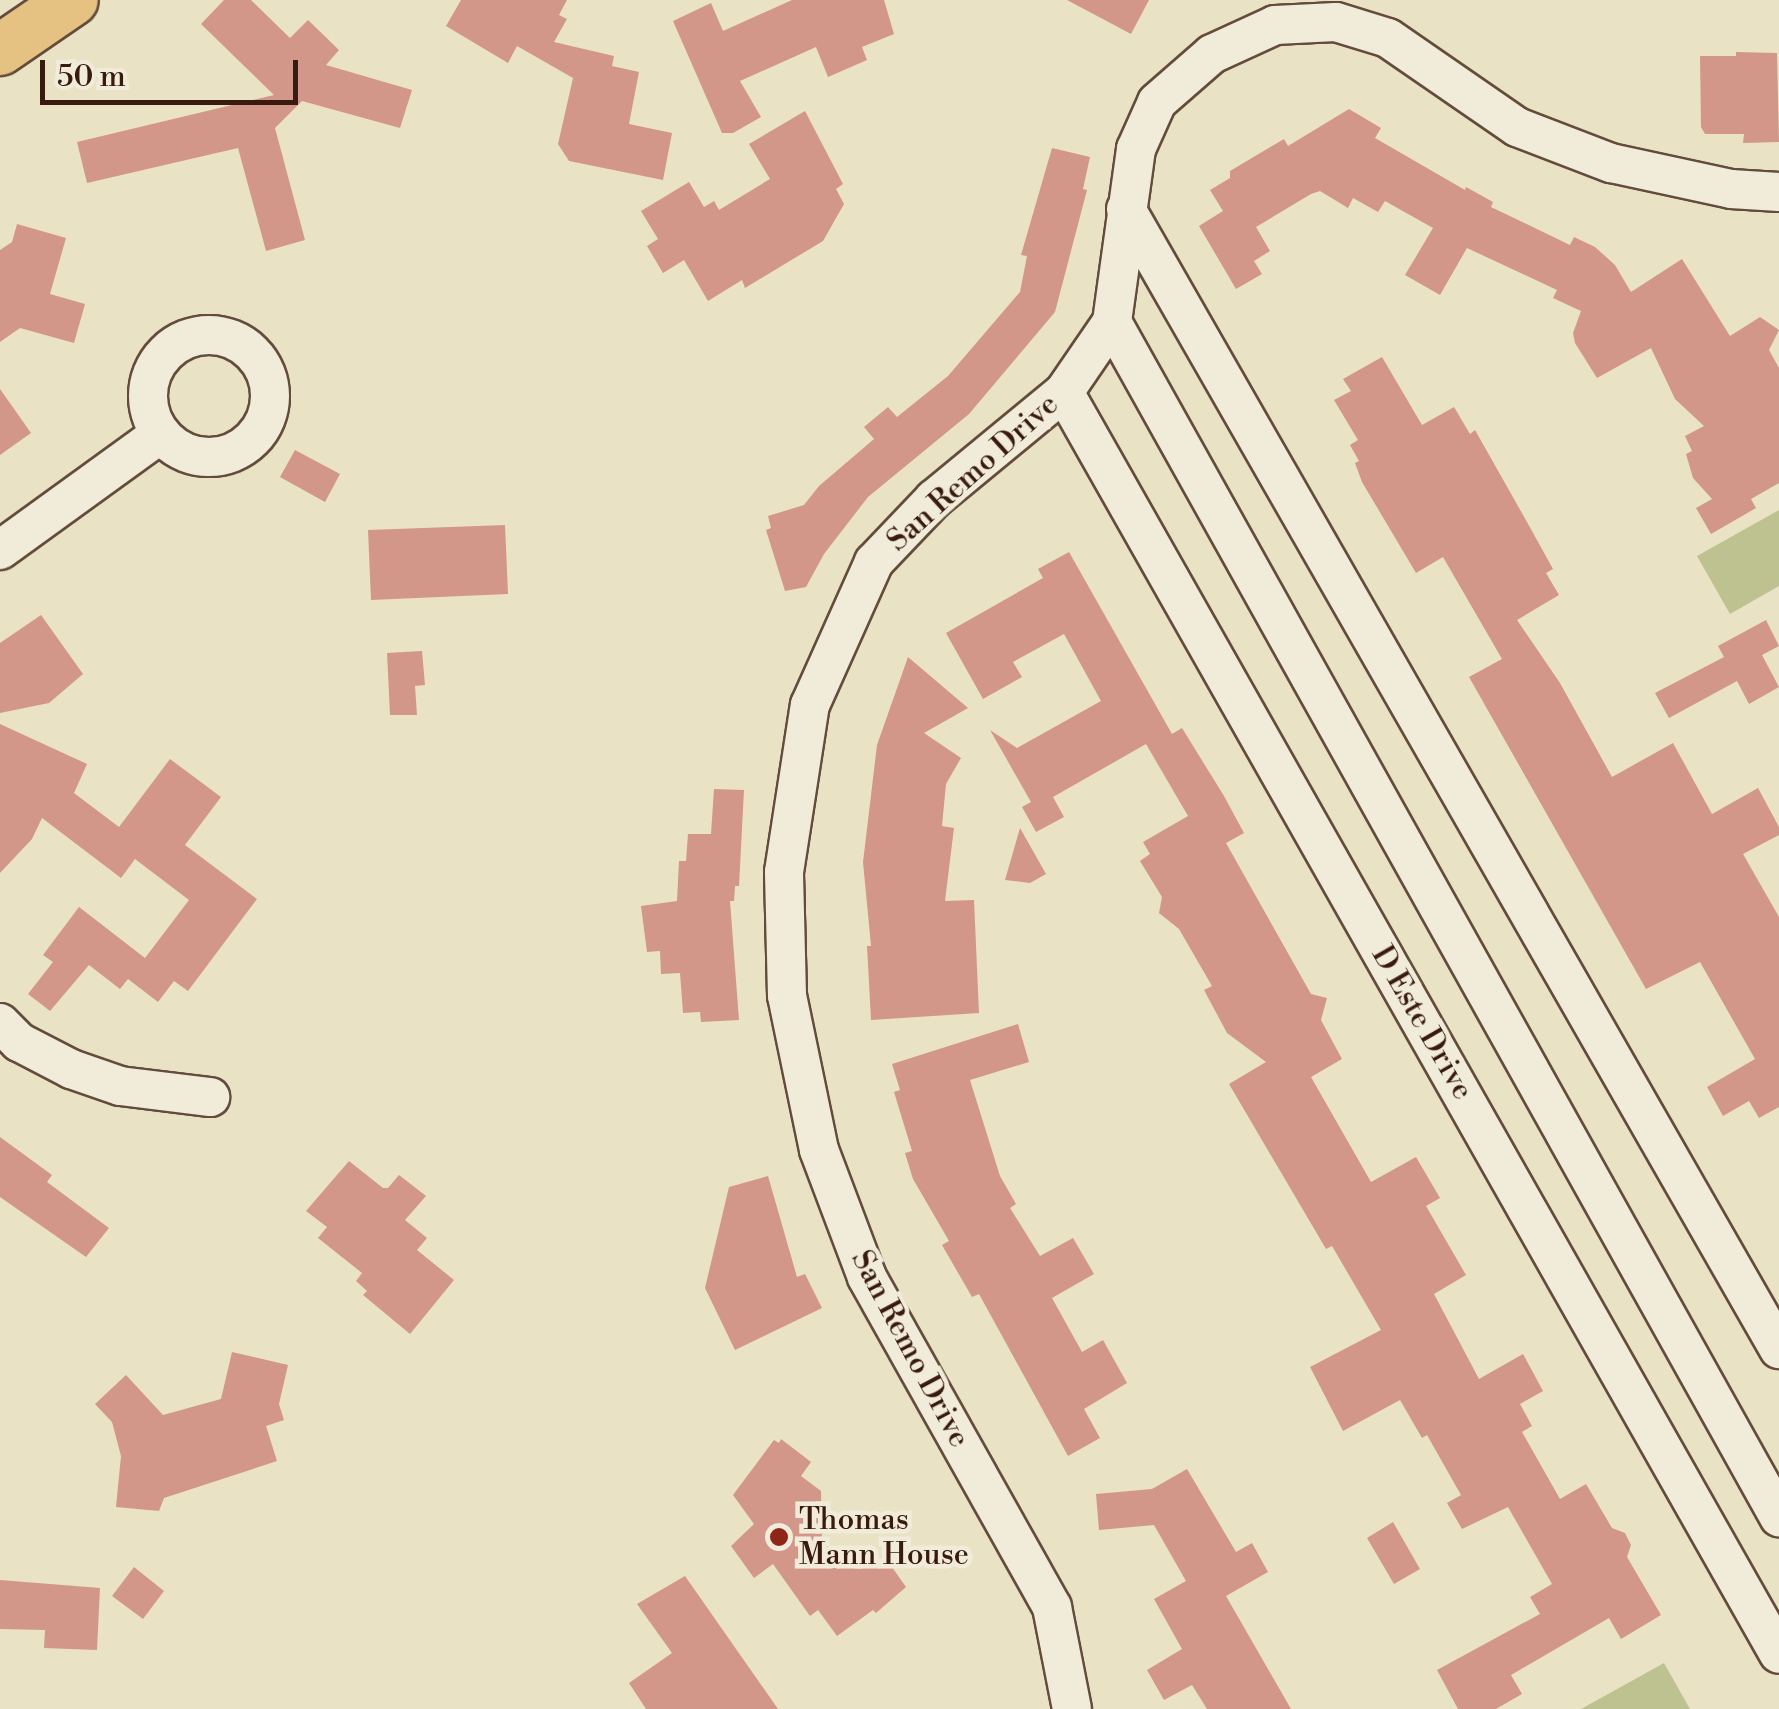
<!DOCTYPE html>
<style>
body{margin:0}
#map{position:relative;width:1779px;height:1709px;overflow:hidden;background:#eae2c4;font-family:"Libre Bodoni",serif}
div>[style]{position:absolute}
.green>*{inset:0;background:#bdc290}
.building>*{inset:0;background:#d29789}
.roads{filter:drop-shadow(2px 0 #644c3c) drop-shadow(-2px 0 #644c3c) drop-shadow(0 2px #644c3c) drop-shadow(0 -2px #644c3c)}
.minor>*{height:38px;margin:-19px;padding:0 19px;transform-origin:19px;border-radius:19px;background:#f1ecd9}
.minor>.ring{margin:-19px;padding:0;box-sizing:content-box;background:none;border:38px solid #f1ecd9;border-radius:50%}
.major>*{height:50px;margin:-25px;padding:0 25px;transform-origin:25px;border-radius:25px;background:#e5c182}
.dots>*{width:28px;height:28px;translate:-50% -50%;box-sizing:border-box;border:5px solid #f1ecd9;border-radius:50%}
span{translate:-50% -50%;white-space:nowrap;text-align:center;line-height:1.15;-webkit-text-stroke:9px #f1ecd9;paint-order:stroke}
.street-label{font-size:30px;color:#381a0f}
.poi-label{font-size:30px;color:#381a0f}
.left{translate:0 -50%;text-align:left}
.scale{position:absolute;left:40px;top:60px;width:258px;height:45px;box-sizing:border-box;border:5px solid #381a0f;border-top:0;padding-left:12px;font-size:30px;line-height:35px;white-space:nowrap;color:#381a0f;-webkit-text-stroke:8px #f1ecd9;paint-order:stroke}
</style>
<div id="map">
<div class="green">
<div style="clip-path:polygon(1779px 510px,1779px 586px,1730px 614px,1697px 556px)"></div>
<div style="clip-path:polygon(1664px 1663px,1690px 1709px,1581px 1709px)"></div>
</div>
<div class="building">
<div style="clip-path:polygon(224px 0,251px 0,290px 38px,308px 20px,339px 50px,326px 65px,412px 90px,400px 128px,302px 101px,275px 128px,305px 240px,266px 251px,238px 148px,87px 183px,77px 142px,274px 95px,201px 24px)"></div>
<div style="clip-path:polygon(461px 0,567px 0,559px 15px,567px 19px,554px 42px,614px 56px,612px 66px,639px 72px,629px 124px,672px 133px,663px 180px,569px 161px,558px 144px,573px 78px,517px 46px,508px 63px,446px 26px)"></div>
<div style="clip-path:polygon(792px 0,884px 0,894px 34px,862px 47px,867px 60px,828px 77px,816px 47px,740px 81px,761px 117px,733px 133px,722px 133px,673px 21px,711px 3px,723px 31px)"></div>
<div style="clip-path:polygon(1067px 0,1149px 0,1131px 34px)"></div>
<div style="clip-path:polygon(1736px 52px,1777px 53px,1779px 142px,1743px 143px,1744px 134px,1705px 134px,1701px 127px,1700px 56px,1736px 56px)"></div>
<div style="clip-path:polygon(1349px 109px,1381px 128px,1375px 138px,1465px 190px,1466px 187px,1493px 202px,1491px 207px,1570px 245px,1574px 237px,1595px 247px,1615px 265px,1631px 292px,1682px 259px,1730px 336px,1760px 317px,1779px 330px,1769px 350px,1779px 368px,1779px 483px,1751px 499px,1756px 508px,1711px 534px,1696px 508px,1712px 499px,1693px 478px,1686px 454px,1692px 451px,1685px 436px,1704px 426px,1675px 399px,1651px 348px,1597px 378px,1575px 343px,1573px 333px,1581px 311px,1553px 298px,1557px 290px,1467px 248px,1440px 295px,1405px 275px,1433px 228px,1385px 201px,1378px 212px,1353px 198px,1348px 208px,1320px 191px,1311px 194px,1256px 227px,1270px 251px,1254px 261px,1262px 274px,1236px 289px,1199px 226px,1223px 211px,1210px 190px,1230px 178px,1230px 171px,1284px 139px,1288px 146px)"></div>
<div style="clip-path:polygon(805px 111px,843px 184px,836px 189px,844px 204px,823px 241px,745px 288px,742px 280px,708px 301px,684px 260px,663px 273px,647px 246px,658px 239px,641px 211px,689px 182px,704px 207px,714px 201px,719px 210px,770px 179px,749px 144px)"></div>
<div style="clip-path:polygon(1052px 148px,1090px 157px,1083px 189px,1087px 190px,1055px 312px,969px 414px,868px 497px,824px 554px,806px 587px,785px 591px,766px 530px,771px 528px,768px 516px,804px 505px,819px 486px,874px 439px,864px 427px,888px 407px,897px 417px,948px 376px,1020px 292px,1027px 256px,1021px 255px)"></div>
<div style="clip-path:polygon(17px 224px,66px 238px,50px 294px,85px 304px,74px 343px,20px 328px,0 342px,0 250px,12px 242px)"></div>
<div style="clip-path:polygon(1382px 357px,1422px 425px,1454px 407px,1470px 434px,1475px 430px,1527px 522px,1553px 569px,1546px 573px,1559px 595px,1517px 620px,1560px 683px,1612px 777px,1673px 743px,1712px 814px,1758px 788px,1779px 827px,1779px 835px,1743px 854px,1779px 917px,1779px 1107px,1759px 1118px,1749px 1101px,1723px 1116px,1707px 1087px,1755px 1059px,1700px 962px,1646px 989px,1469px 677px,1502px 659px,1443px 557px,1416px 573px,1362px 482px,1355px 463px,1359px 461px,1350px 445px,1358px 440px,1334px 400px,1351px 391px,1343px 379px)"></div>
<div style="clip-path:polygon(0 389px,31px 433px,0 455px)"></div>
<div style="clip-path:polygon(295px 450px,340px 474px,325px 502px,280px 477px)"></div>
<div style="clip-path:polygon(505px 525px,508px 594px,371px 600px,368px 530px)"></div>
<div style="clip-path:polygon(1069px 552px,1172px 734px,1182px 728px,1224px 796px,1244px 833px,1226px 843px,1311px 994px,1327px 998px,1321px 1020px,1342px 1059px,1311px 1077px,1371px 1182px,1416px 1157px,1440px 1198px,1426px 1206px,1466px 1275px,1434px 1294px,1479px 1379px,1523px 1354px,1543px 1391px,1520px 1404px,1532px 1426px,1522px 1432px,1560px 1499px,1586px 1484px,1612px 1528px,1625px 1533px,1631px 1545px,1627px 1557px,1661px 1615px,1621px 1639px,1609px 1618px,1511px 1675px,1522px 1694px,1496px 1709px,1458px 1709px,1437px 1670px,1540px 1614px,1530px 1597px,1552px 1584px,1508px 1507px,1462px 1529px,1447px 1503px,1461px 1495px,1427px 1435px,1422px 1438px,1400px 1400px,1343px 1431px,1310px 1367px,1381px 1330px,1332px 1246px,1326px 1249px,1229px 1084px,1266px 1062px,1227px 1033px,1204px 990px,1212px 986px,1179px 929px,1159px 913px,1162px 897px,1140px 861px,1150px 854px,1143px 842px,1188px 816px,1146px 744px,1053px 797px,1064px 817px,1036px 832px,1022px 807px,1031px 802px,990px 730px,1017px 748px,1101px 701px,1064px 634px,1013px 662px,1022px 677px,983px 699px,946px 633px,1043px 578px,1038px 569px)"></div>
<div style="clip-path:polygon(41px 615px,83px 674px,49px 703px,0 713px,0 643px)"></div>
<div style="clip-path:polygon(1766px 620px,1779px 646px,1762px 655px,1779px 687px,1749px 704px,1737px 681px,1669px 718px,1655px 693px,1724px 657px,1718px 646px)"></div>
<div style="clip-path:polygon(422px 651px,425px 685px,415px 686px,417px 715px,390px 715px,387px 653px)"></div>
<div style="clip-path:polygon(908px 657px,968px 708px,924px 733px,961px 758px,946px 784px,942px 826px,954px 828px,945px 901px,974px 900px,979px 1013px,871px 1020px,867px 946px,871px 946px,863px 862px,877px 745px)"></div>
<div style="clip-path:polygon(0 724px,87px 764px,74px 793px,119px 827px,170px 759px,221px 797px,185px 845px,257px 899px,188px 991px,174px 981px,158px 1002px,128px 979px,120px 989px,89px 965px,50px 1011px,28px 994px,53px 962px,43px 955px,79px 907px,145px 958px,189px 900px,135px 859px,121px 878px,42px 818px,32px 839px,0 873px)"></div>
<div style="clip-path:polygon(714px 789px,744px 790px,739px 886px,735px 886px,734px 901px,730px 901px,739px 1020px,701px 1022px,700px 1012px,683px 1013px,680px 973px,661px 974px,660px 951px,647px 952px,641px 906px,677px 901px,679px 861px,686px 861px,688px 834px,711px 834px)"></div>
<div style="clip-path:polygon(1020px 828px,1046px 874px,1030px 883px,1005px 880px)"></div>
<div style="clip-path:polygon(1018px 1024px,1029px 1062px,970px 1080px,1000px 1176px,1016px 1204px,1010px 1208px,1040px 1256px,1073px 1238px,1094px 1274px,1052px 1298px,1082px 1352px,1103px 1340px,1127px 1383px,1084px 1409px,1100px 1438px,1068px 1456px,979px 1294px,972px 1297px,942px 1245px,949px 1241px,913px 1179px,905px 1153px,912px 1151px,894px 1092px,900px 1090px,892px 1064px)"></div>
<div style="clip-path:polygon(0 1137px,52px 1175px,47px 1182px,109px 1228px,86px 1257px,0 1197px)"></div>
<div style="clip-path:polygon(349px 1161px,383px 1188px,388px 1188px,399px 1175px,426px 1196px,405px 1220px,427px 1238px,417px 1250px,454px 1280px,410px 1334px,363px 1295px,367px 1291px,356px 1281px,362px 1273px,318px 1238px,327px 1227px,306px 1211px)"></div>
<div style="clip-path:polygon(768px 1176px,797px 1277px,805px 1274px,822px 1308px,735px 1350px,705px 1288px,729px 1187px)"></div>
<div style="clip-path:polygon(232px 1352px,288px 1365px,279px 1404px,284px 1420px,266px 1426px,277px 1461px,164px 1498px,159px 1511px,116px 1507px,121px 1456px,112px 1422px,95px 1404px,126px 1375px,163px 1415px,221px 1399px)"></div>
<div style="clip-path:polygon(781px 1439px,811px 1462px,801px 1476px,821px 1491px,822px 1546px,858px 1550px,871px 1568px,887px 1560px,906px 1587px,876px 1613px,873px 1610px,837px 1636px,818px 1610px,810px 1616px,773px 1564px,754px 1578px,731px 1546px,754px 1524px,733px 1495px,774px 1440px,779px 1443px)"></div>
<div style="clip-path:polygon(1187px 1469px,1236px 1552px,1252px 1543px,1268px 1572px,1226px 1596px,1291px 1709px,1207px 1709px,1192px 1685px,1164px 1700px,1147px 1670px,1182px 1649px,1154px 1599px,1186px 1581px,1154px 1525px,1099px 1530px,1096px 1494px,1152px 1489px)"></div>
<div style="clip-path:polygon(1393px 1522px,1420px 1569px,1394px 1584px,1367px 1538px)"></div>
<div style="clip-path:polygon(134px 1567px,164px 1591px,143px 1619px,112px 1596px)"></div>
<div style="clip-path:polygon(685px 1576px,778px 1709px,646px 1709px,629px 1683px,672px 1653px,637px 1604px)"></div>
<div style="clip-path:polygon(0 1580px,100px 1588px,97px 1650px,44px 1648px,45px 1630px,0 1629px)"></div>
</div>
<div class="roads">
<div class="minor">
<div style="left:1126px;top:209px;width:1314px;rotate:60.2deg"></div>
<div style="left:1112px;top:322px;width:1369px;rotate:60.83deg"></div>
<div class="ring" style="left:148px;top:335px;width:84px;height:84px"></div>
<div style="left:1064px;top:392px;width:1450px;rotate:60.47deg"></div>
<div style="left:0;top:550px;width:198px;rotate:-35.9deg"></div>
<div style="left:0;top:1023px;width:27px;rotate:45deg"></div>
<div style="left:19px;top:1042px;width:59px;rotate:27.4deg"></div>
<div style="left:71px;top:1069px;width:52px;rotate:19.1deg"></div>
<div style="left:120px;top:1086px;width:91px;rotate:7deg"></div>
<div style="left:1072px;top:1709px;width:104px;rotate:-101.1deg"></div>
<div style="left:1052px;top:1607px;width:378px;rotate:-119.3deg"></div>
<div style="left:867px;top:1277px;width:136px;rotate:-110.7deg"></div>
<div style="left:819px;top:1150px;width:157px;rotate:-101.7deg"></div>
<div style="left:787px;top:996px;width:124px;rotate:-91.4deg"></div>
<div style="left:784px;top:872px;width:169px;rotate:-81.2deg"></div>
<div style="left:810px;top:705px;width:157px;rotate:-65.9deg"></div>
<div style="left:874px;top:562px;width:87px;rotate:-46.4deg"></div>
<div style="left:934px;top:499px;width:168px;rotate:-39.5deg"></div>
<div style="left:1064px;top:392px;width:85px;rotate:-55.6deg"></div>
<div style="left:1112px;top:322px;width:175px;rotate:-82.1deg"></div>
<div style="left:1136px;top:149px;width:51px;rotate:-65.9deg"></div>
<div style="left:1157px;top:102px;width:73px;rotate:-41.1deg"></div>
<div style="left:1212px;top:54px;width:69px;rotate:-24.7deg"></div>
<div style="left:1275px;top:25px;width:61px;rotate:-2.8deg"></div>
<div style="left:1336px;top:22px;width:54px;rotate:17.1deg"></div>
<div style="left:1388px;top:38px;width:157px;rotate:34.6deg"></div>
<div style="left:1517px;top:127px;width:101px;rotate:21deg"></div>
<div style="left:1611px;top:163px;width:123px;rotate:12.2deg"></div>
<div style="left:1731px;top:189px;width:48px;rotate:3.6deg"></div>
</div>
<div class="major">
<div style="left:0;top:50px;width:88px;rotate:-34.4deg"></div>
</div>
</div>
<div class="dots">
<div style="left:779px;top:1537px;background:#8f2418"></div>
</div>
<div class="street-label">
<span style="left:973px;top:473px;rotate:-42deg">San Remo Drive</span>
<span style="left:1422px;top:1023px;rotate:60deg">D Este Drive</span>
<span style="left:910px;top:1349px;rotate:62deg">San Remo Drive</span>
</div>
<div class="poi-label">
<span class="left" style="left:799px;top:1537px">Thomas<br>Mann House</span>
</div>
<div class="scale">50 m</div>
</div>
